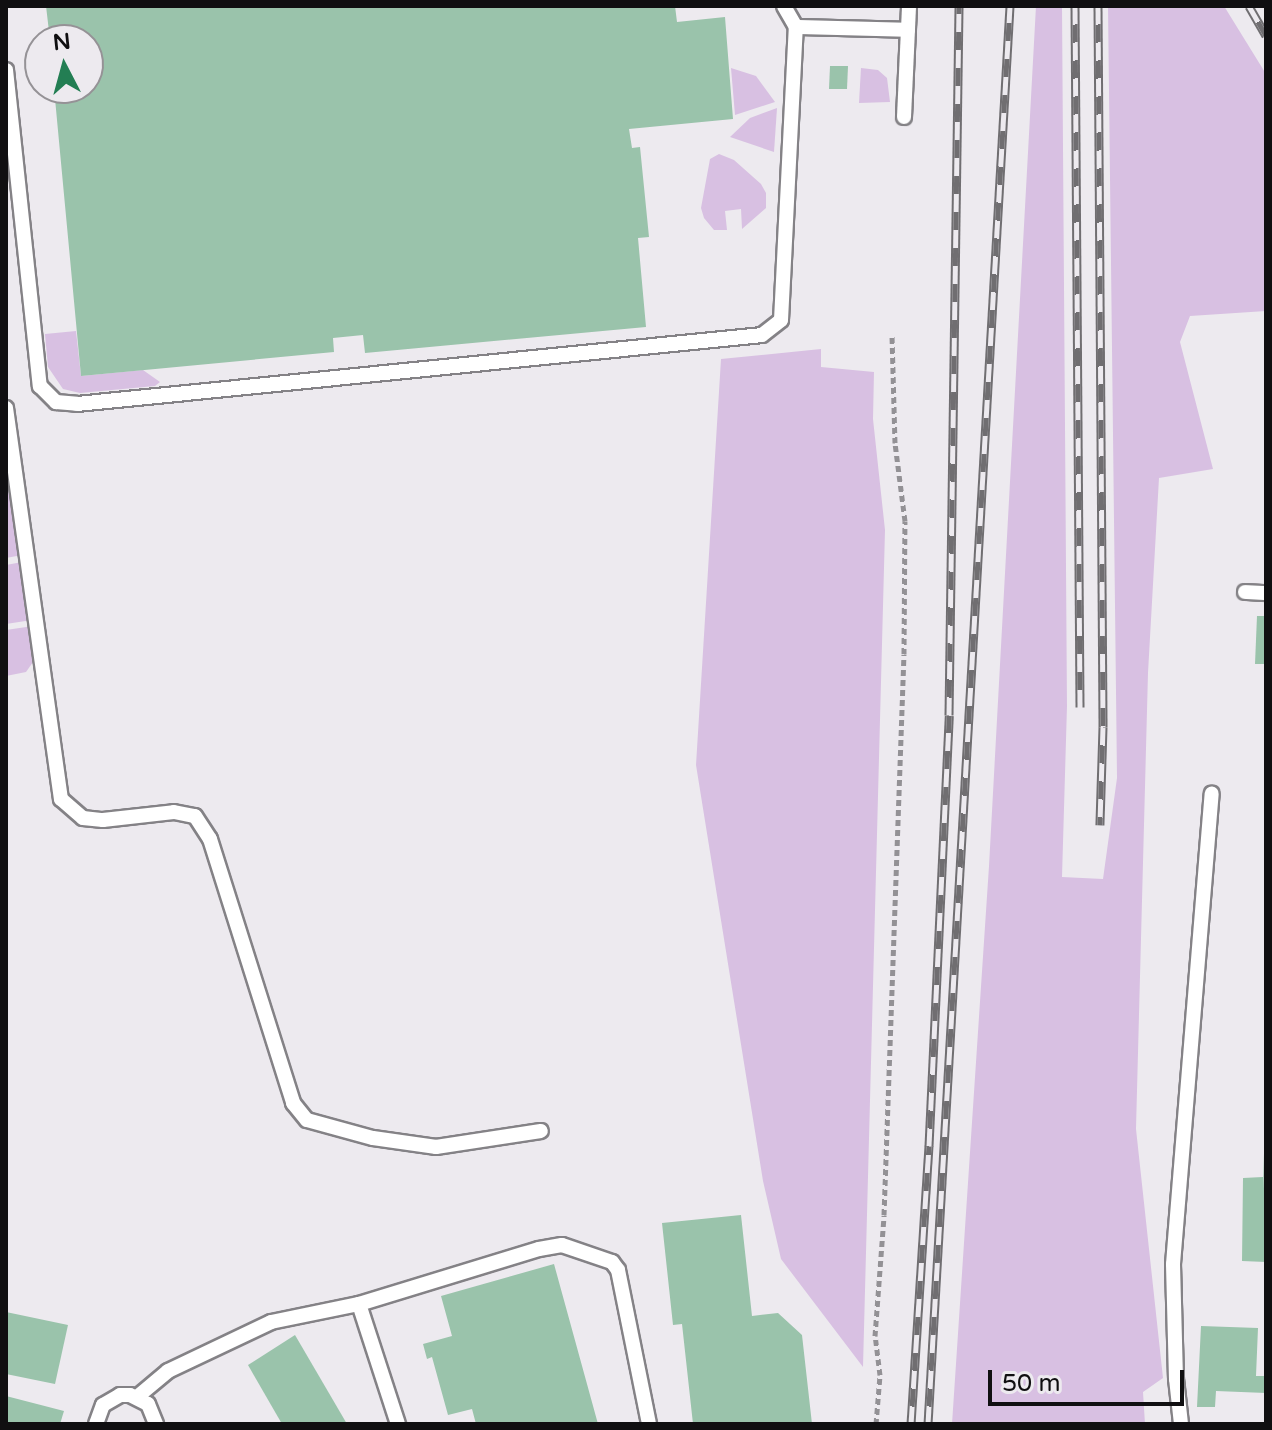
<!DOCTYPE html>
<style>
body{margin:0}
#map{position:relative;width:1272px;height:1430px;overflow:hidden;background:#edeaef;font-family:"Varela Round",sans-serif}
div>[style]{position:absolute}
.green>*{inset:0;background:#d8c0e2}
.building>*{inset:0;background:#9ac3ab}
.path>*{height:5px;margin-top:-2.5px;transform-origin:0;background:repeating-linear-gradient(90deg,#939195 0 6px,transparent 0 10px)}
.roads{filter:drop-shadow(2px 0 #848286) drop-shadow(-2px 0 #848286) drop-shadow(0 2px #848286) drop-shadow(0 -2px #848286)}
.service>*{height:14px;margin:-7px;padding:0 7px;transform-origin:7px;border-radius:7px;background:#fff}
.rail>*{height:9px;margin-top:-4.5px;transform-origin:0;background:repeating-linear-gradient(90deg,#edeaef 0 18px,#706e71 0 36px);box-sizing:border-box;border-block:2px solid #706e71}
span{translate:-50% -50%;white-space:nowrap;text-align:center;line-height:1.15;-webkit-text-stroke:8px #edeaef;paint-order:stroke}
.frame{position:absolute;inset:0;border:8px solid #100f11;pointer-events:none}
.north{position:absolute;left:24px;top:24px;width:80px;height:80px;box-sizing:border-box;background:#edeaef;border:2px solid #959296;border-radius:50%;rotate:354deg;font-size:22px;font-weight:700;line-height:32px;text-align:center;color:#100f11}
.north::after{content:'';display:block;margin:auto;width:28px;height:36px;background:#237e53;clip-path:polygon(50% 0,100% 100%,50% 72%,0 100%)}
.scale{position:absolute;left:988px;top:1370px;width:196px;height:36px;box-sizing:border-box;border:4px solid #100f11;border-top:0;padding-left:10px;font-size:24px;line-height:28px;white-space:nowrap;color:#100f11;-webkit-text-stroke:6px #edeaef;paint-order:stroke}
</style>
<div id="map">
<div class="green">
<div style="clip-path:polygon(1036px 6px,1062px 6px,1067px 706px,1062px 877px,1103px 879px,1117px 778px,1108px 6px,1224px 6px,1266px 74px,1266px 311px,1190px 316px,1180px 342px,1213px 469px,1159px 478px,1148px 673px,1136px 1129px,1163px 1378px,1143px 1392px,1145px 1424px,952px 1424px,989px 866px)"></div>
<div style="clip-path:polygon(731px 68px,756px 76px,775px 102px,735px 115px)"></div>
<div style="clip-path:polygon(861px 68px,878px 70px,887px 78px,890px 102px,859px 103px)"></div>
<div style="clip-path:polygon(777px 108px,774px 152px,730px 137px,750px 118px)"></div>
<div style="clip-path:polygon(719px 154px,734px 160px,761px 184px,766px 193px,766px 208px,742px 229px,741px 209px,725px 211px,727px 230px,714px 230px,704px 218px,701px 208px,710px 159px)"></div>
<div style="clip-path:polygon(76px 331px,81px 376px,143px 370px,160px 382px,155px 386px,80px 393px,63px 389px,48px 367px,45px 334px)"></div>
<div style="clip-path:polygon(821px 349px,821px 367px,874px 372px,873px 419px,885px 530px,863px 1367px,781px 1259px,763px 1181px,696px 765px,721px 359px)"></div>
<div style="clip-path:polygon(6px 481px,22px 555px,6px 558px)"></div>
<div style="clip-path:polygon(22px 562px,32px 620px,6px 624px,6px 565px)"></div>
<div style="clip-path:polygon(33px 626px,38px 655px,26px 672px,6px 676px,6px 630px)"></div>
</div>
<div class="building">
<div style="clip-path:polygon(46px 6px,675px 6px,677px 22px,725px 17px,733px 119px,629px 129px,632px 148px,640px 147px,649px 237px,638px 238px,646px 327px,365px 353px,363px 335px,333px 338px,334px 352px,81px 376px,54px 88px,88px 88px,88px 40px,50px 40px)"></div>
<div style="clip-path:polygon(830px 66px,848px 66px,847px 89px,829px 89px)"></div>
<div style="clip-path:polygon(1257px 616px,1266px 616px,1266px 664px,1255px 664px)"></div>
<div style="clip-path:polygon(1263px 1153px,1266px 1262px,1242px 1261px,1243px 1178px,1263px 1177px)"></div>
<div style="clip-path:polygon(741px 1215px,752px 1316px,778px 1313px,802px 1335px,812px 1424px,693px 1424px,682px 1324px,673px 1325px,662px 1223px)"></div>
<div style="clip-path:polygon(554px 1264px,598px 1424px,476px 1424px,472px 1409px,448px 1415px,432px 1357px,427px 1359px,423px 1344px,452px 1336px,441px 1296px)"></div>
<div style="clip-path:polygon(6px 1312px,68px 1325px,55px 1384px,6px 1374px)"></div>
<div style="clip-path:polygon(1201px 1326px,1258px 1328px,1256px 1376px,1266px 1376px,1266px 1393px,1216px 1391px,1215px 1407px,1197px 1407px)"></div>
<div style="clip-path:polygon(295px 1335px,347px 1424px,282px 1424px,248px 1365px)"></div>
<div style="clip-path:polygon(6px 1396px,64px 1411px,60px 1424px,6px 1424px)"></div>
</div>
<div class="path">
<div style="left:876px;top:1424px;width:49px;rotate:-85.3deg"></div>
<div style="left:880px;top:1375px;width:39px;rotate:-97deg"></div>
<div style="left:875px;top:1336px;width:121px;rotate:-85.7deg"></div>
<div style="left:884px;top:1215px;width:561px;rotate:-87.96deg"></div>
<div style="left:904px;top:654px;width:133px;rotate:-89.6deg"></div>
<div style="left:905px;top:521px;width:79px;rotate:-97.3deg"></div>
<div style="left:895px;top:443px;width:108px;rotate:-91.6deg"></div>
</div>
<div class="roads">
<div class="service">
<div style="left:796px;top:27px;width:112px;rotate:1.5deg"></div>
<div style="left:6px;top:70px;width:318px;rotate:83.9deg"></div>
<div style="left:40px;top:386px;width:23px;rotate:45deg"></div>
<div style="left:56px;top:402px;width:21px;rotate:5deg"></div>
<div style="left:77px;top:404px;width:688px;rotate:-5.75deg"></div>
<div style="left:762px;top:335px;width:24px;rotate:-38deg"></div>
<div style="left:781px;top:320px;width:293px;rotate:-87.1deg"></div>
<div style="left:796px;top:27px;width:24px;rotate:-120deg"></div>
<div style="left:904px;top:117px;width:111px;rotate:-87.4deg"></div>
<div style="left:6px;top:408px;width:395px;rotate:82deg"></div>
<div style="left:61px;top:799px;width:29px;rotate:41deg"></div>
<div style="left:83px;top:818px;width:20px;rotate:6deg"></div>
<div style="left:103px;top:820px;width:71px;rotate:-6.4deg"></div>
<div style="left:174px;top:812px;width:21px;rotate:11deg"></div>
<div style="left:195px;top:816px;width:27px;rotate:57deg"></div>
<div style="left:210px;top:839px;width:277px;rotate:72.5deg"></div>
<div style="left:293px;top:1103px;width:22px;rotate:51deg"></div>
<div style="left:307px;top:1120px;width:68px;rotate:15.3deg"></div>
<div style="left:373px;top:1138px;width:64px;rotate:8.1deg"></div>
<div style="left:436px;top:1147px;width:106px;rotate:-8.7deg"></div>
<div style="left:1245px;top:592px;width:21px;rotate:3deg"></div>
<div style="left:359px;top:1304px;width:126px;rotate:72deg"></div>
<div style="left:137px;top:1397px;width:40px;rotate:-40deg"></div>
<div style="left:168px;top:1371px;width:114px;rotate:-25.4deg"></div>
<div style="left:271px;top:1322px;width:90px;rotate:-11.6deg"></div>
<div style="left:359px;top:1304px;width:188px;rotate:-17deg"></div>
<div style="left:539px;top:1249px;width:23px;rotate:-10deg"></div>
<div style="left:562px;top:1245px;width:53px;rotate:18.8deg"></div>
<div style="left:612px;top:1262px;width:10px;rotate:53deg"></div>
<div style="left:618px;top:1270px;width:157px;rotate:78.6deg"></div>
<div style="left:96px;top:1424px;width:20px;rotate:-70deg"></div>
<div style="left:103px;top:1405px;width:20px;rotate:-30deg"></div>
<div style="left:120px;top:1395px;width:10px"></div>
<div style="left:130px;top:1395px;width:20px;rotate:27deg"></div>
<div style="left:148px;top:1404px;width:22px;rotate:68deg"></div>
<div style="left:1181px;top:1424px;width:45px;rotate:-96.3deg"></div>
<div style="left:1176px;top:1379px;width:115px;rotate:-91.5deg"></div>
<div style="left:1173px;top:1264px;width:472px;rotate:-85.3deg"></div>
</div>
</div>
<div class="rail">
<div style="left:1075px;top:6px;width:701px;rotate:89.59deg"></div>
<div style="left:1098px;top:6px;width:721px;rotate:89.6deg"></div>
<div style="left:1103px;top:727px;width:98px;rotate:91.8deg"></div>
<div style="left:1249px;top:6px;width:34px;rotate:60deg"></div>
<div style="left:911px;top:1424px;width:279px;rotate:-86.3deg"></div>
<div style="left:929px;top:1146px;width:431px;rotate:-87.3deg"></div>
<div style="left:949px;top:715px;width:709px;rotate:-89.19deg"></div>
<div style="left:928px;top:1424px;width:1420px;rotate:-86.69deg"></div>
</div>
<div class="frame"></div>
<div class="north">N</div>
<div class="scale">50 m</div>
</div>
